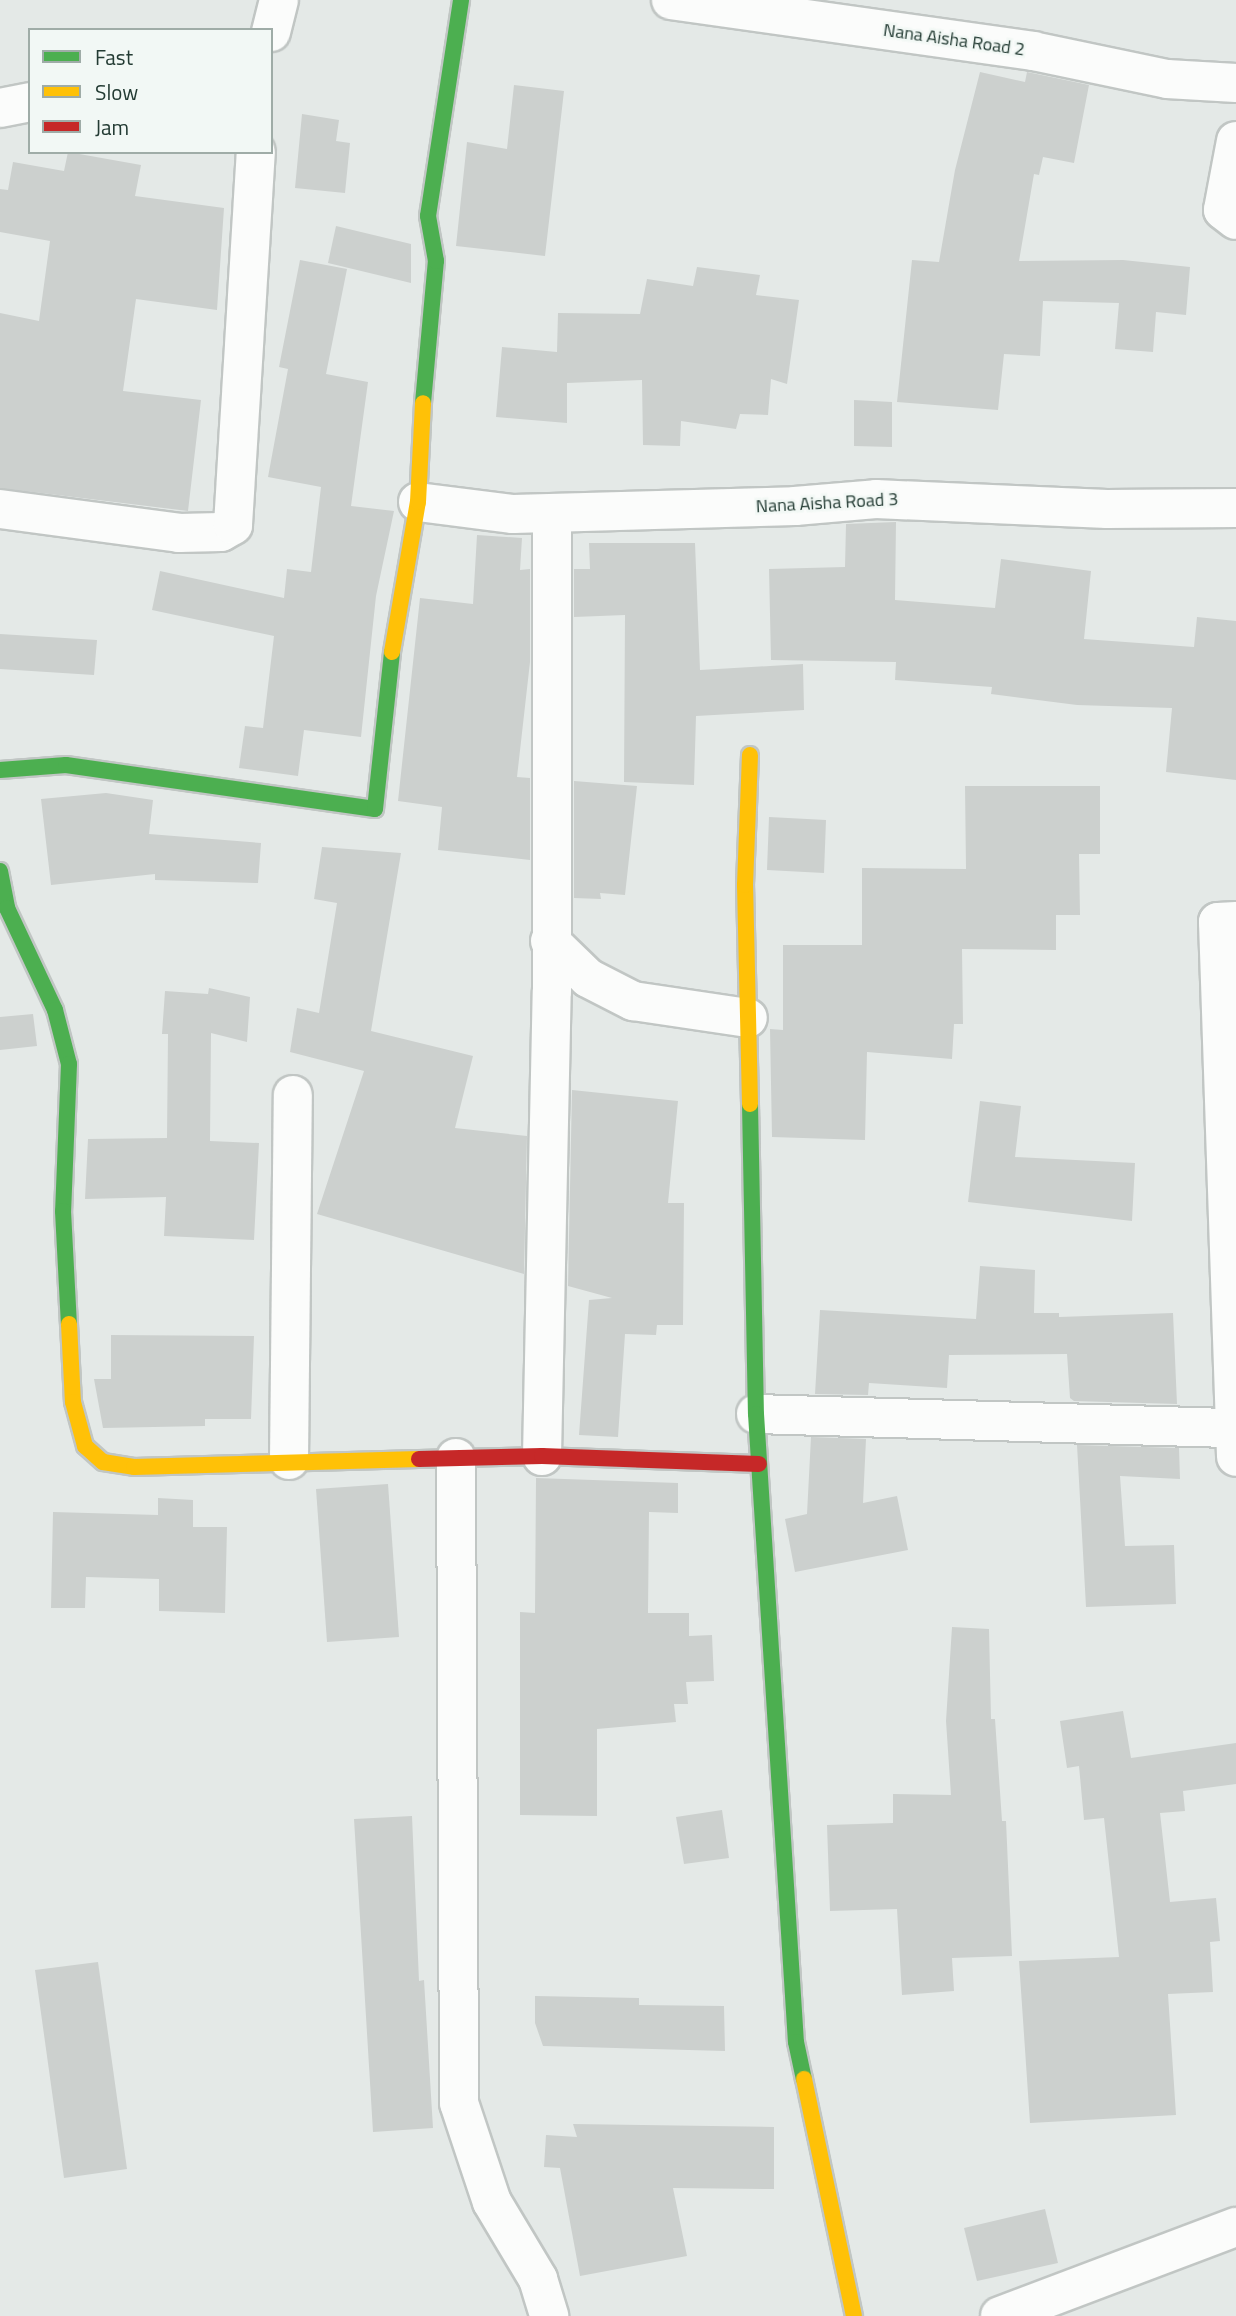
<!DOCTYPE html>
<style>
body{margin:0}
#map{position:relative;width:1236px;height:2316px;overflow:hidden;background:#e4e9e7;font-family:"Titillium Web",sans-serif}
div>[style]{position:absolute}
.building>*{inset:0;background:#ccd0ce}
.roads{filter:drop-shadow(2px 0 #c1c6c4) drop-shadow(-2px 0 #c1c6c4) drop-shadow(0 2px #c1c6c4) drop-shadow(0 -2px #c1c6c4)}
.street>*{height:38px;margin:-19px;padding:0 19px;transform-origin:19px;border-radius:19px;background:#fbfcfb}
.fast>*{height:16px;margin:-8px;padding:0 8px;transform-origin:8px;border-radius:8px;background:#4caf50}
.slow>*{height:16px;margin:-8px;padding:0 8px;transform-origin:8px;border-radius:8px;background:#ffc107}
.jam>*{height:16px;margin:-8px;padding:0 8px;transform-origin:8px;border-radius:8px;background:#c62828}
span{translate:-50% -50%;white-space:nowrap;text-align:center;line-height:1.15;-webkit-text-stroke:5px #f2f8f5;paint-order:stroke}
.street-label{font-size:18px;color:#233b33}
.legend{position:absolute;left:28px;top:28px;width:245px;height:126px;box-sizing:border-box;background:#f2f8f5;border:2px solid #9faca7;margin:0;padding:9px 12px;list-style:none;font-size:21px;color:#233b33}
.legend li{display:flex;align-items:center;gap:14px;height:35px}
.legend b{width:35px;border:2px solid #9faca7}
</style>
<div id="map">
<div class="building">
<div style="clip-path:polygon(980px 72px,1025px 82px,1027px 72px,1089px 85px,1074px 163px,1043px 157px,1039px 175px,1034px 174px,1019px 261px,1123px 260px,1190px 267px,1186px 315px,1156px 312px,1153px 352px,1115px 349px,1119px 303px,1043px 301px,1040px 356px,1004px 354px,998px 410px,897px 402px,912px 260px,939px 262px,955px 170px)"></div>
<div style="clip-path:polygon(514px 85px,564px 91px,545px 256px,456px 246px,467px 142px,507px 149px)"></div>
<div style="clip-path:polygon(302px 114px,339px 120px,336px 141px,350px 143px,345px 193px,295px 188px)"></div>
<div style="clip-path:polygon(68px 152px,141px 165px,135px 196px,224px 208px,217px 310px,136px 299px,123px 391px,201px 400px,188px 511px,0 488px,0 313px,39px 321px,50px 241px,0 232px,0 189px,8px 190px,13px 162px,64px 171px)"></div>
<div style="clip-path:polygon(336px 226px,411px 244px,411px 283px,328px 263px)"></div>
<div style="clip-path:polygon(300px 260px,347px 269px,326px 374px,368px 382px,351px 506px,394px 511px,376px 596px,361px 737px,304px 730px,298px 776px,239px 768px,245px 726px,263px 728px,274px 636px,152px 610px,160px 571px,284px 598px,287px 569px,311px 572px,321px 487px,268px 477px,288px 369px,279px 367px)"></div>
<div style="clip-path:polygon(697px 267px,760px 275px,756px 295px,799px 300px,787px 384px,771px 379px,768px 415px,740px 414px,736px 429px,681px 421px,680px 446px,643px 445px,642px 380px,567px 383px,567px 423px,496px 417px,502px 347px,557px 352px,558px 313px,640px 314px,647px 279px,693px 286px)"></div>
<div style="clip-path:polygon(854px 400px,892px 402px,892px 447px,854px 446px)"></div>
<div style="clip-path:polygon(896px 522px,895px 600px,995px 608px,1001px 559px,1091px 571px,1084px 639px,1194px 647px,1197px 617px,1236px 621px,1236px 780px,1166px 772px,1172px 708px,1077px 705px,991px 694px,992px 687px,895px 680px,896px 662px,771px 660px,769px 569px,845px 567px,846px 524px)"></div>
<div style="clip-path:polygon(477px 535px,522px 538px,520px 570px,530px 569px,530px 662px,517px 777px,530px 778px,530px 860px,438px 850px,442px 807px,398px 801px,420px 598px,473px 604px)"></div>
<div style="clip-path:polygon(589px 543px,695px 543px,700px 670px,803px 664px,804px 710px,696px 716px,694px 785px,624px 782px,625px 615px,574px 617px,574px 569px,590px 569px)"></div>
<div style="clip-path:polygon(0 634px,97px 640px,94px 675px,0 669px)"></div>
<div style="clip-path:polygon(574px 781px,637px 786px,625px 895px,600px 893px,601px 899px,574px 898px)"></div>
<div style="clip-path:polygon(965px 786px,1100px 786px,1100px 854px,1079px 854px,1080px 915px,1056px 915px,1056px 950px,962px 949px,963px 1024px,954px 1024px,952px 1059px,867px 1052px,865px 1140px,772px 1137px,770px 1029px,783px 1030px,783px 945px,862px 945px,862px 868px,966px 869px)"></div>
<div style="clip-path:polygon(106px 793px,153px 800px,149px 834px,261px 843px,258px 883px,155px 880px,155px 874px,51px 885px,41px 799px)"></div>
<div style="clip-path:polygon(769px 817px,826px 820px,824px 873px,767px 870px)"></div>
<div style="clip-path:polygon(322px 847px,401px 853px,371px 1031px,473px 1056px,455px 1128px,527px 1136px,524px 1274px,317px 1214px,364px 1071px,290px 1052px,297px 1008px,319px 1013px,337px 903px,314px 899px)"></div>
<div style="clip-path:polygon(209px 988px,250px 997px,247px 1042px,211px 1033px,210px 1141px,259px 1143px,254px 1240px,164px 1236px,166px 1197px,85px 1199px,88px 1139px,167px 1138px,168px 1034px,162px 1034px,165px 991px,208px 994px)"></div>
<div style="clip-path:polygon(33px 1014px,37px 1046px,0 1050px,0 1017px)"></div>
<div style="clip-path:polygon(572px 1090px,678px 1101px,668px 1203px,684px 1203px,683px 1325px,657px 1325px,656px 1335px,625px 1334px,618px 1437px,579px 1435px,589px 1300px,612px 1298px,568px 1286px)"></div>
<div style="clip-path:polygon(980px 1101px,1021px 1106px,1015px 1157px,1135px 1163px,1132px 1221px,968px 1202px)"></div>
<div style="clip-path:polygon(980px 1266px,1035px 1270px,1034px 1313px,1059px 1313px,1059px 1317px,1173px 1313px,1177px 1404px,1074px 1401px,1070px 1398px,1067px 1354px,949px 1355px,947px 1388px,869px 1383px,868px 1395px,815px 1394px,820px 1310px,976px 1319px)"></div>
<div style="clip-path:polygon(111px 1335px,254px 1336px,251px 1419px,205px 1419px,205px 1426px,103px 1428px,94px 1379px,111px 1379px)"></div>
<div style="clip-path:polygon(811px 1437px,866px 1439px,863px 1503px,897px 1496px,908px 1550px,795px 1572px,785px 1519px,807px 1514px)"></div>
<div style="clip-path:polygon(1077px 1445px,1179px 1448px,1180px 1479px,1120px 1476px,1125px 1546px,1174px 1545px,1176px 1604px,1086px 1607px)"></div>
<div style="clip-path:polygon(536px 1478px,678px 1483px,678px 1513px,649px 1512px,648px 1613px,689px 1613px,689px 1636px,712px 1635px,714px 1681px,686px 1682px,688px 1704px,674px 1704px,676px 1722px,597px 1729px,597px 1816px,520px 1815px,520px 1612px,535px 1613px)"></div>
<div style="clip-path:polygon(388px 1484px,399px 1637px,327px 1642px,316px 1489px)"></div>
<div style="clip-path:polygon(158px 1498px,193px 1500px,193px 1527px,227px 1527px,225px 1613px,159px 1611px,159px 1579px,86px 1577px,85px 1608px,51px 1608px,53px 1512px,158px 1515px)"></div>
<div style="clip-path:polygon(952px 1627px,989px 1629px,991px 1719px,995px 1719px,1002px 1821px,1006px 1821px,1012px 1956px,952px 1958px,954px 1991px,902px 1995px,897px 1909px,830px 1911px,827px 1825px,893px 1823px,893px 1794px,951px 1795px,946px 1721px)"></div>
<div style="clip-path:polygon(1123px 1711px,1131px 1758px,1236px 1743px,1236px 1784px,1183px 1791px,1185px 1811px,1160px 1813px,1170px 1902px,1216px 1898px,1220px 1941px,1210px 1942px,1213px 1992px,1168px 1994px,1176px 2115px,1030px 2123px,1019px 1961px,1119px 1957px,1104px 1818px,1084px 1820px,1079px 1766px,1067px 1768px,1060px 1721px)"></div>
<div style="clip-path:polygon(722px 1810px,729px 1858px,684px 1864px,676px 1817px)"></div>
<div style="clip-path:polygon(412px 1816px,419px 1981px,424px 1980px,433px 2128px,373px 2132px,354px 1819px)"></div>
<div style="clip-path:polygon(98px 1962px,127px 2169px,64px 2178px,35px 1970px)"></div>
<div style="clip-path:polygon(535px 1996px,639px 1998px,639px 2005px,724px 2006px,725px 2051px,543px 2046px,535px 2023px)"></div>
<div style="clip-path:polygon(573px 2124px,774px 2127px,774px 2189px,673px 2188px,687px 2256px,580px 2276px,560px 2168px,544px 2167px,546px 2135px,577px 2137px)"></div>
<div style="clip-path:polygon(1045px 2209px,1058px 2263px,977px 2281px,964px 2228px)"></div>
</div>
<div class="roads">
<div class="street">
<div style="left:671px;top:0;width:366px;rotate:8deg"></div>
<div style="left:1033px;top:51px;width:137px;rotate:11.8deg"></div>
<div style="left:1167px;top:79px;width:69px;rotate:3.3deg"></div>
<div style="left:271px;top:32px;width:33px;rotate:-76deg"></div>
<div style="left:0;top:108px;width:31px;rotate:-11deg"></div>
<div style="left:1236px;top:141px;width:70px;rotate:100.7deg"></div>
<div style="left:1223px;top:210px;width:16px;rotate:38deg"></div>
<div style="left:418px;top:502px;width:96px;rotate:7.2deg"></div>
<div style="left:513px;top:514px;width:282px;rotate:-1.6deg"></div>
<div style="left:795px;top:506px;width:81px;rotate:-4.9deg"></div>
<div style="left:876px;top:499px;width:231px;rotate:2.5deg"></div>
<div style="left:1107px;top:509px;width:129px;rotate:-0.4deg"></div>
<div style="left:0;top:509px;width:181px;rotate:7.6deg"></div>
<div style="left:179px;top:533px;width:42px;rotate:-1.4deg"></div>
<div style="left:221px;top:532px;width:14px;rotate:-30deg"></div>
<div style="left:233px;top:525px;width:374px;rotate:-86.5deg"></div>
<div style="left:1236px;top:921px;width:18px;rotate:177deg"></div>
<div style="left:1218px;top:922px;width:535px;rotate:88.07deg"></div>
<div style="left:550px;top:941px;width:53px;rotate:44.2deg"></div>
<div style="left:588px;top:978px;width:51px;rotate:27.1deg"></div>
<div style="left:633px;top:1001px;width:116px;rotate:8.4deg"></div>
<div style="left:756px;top:1414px;width:480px;rotate:1.7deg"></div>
<div style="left:542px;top:1456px;width:465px;rotate:-88.8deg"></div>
<div style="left:552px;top:991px;width:477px;rotate:-90deg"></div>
<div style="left:456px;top:1458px;width:645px;rotate:89.73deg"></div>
<div style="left:459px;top:2103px;width:104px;rotate:71.6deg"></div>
<div style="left:492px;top:2202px;width:90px;rotate:59.1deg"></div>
<div style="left:538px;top:2279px;width:39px;rotate:73deg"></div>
<div style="left:289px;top:1460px;width:365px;rotate:-89.4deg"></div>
<div style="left:1000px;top:2316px;width:252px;rotate:-20.7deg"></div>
</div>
<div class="fast">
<div style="left:423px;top:403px;width:143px;rotate:-84.8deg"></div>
<div style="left:436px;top:261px;width:46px;rotate:-100.1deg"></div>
<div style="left:428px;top:216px;width:219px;rotate:-81.3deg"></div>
<div style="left:0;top:770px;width:66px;rotate:-4.3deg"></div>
<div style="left:66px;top:765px;width:312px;rotate:8.1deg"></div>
<div style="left:375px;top:809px;width:158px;rotate:-83.8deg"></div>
<div style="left:0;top:871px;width:38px;rotate:79deg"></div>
<div style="left:7px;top:908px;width:113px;rotate:64.8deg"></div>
<div style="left:55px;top:1010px;width:56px;rotate:75.5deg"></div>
<div style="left:69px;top:1064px;width:147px;rotate:92.3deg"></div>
<div style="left:63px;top:1211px;width:113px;rotate:87deg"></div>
<div style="left:750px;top:1104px;width:310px;rotate:88.9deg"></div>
<div style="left:756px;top:1414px;width:629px;rotate:86.36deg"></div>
<div style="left:796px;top:2042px;width:38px;rotate:78deg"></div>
</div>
<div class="slow">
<div style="left:392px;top:652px;width:152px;rotate:-80.2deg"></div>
<div style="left:418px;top:502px;width:99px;rotate:-87.1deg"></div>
<div style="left:750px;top:1104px;width:219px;rotate:-91.3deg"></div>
<div style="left:745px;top:885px;width:130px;rotate:-87.8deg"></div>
<div style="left:69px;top:1324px;width:78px;rotate:87.1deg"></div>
<div style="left:73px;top:1402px;width:46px;rotate:74.7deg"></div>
<div style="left:85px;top:1446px;width:24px;rotate:42deg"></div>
<div style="left:103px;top:1462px;width:31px;rotate:9deg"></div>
<div style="left:134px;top:1467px;width:285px;rotate:-1.6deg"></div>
<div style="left:804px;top:2079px;width:242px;rotate:78.1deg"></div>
</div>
<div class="jam">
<div style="left:419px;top:1459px;width:123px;rotate:-1.4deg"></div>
<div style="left:542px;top:1456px;width:217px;rotate:2.1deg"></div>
</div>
</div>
<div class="street-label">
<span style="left:954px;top:40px;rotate:8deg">Nana Aisha Road 2</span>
<span style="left:827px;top:503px;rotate:-3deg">Nana Aisha Road 3</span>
</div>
<ul class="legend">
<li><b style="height:9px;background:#4caf50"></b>Fast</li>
<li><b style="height:9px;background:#ffc107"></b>Slow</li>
<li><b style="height:9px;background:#c62828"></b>Jam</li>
</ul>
</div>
